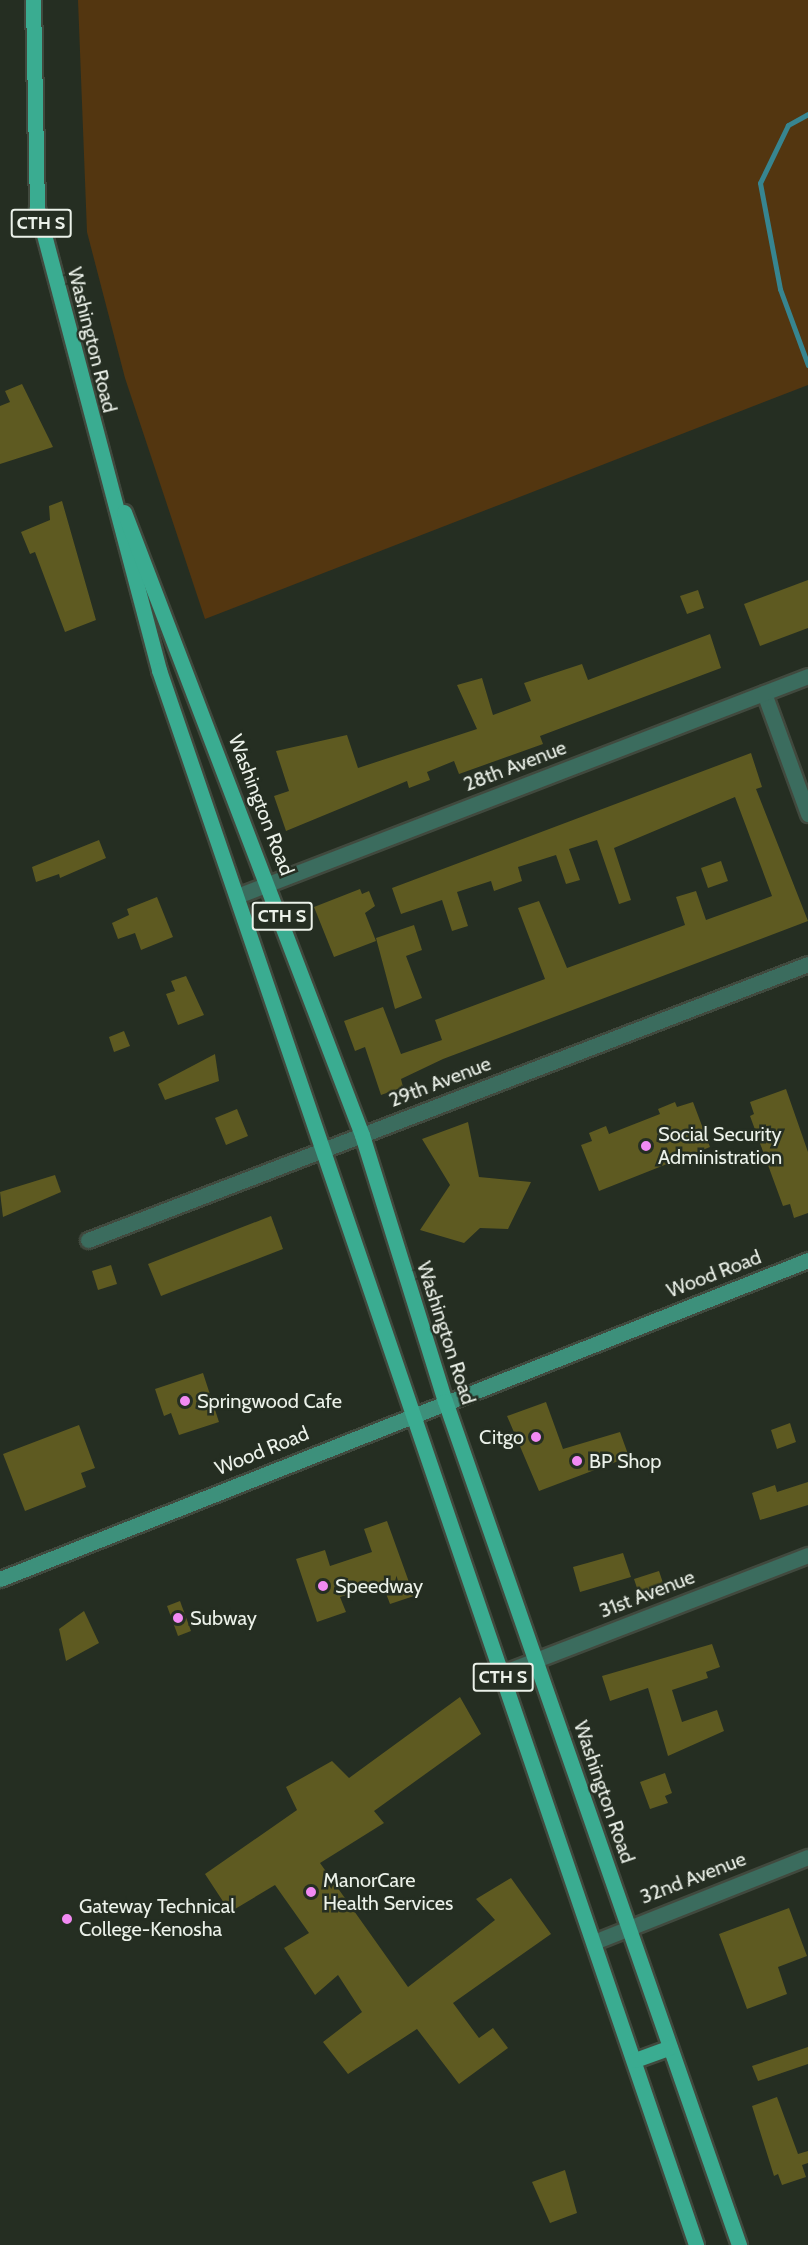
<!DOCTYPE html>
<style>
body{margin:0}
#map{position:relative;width:808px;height:2245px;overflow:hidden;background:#252e22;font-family:Cabin,sans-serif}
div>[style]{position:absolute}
.green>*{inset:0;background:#533610}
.stream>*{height:5px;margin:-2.5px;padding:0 2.5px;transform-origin:2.5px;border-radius:2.5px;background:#378590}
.building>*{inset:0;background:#5e5a21}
.roads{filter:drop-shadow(2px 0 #41493e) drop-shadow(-2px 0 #41493e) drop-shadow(0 2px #41493e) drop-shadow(0 -2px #41493e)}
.street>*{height:15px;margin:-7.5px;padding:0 7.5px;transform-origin:7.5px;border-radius:7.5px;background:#3b6c5e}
.secondary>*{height:15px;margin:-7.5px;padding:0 7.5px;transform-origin:7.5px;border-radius:7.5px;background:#3d907b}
.primary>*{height:15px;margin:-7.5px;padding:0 7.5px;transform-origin:7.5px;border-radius:7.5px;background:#3aac91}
.dots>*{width:16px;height:16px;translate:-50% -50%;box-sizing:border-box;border:3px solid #252e22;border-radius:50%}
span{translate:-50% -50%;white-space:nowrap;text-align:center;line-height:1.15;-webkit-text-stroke:5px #252e22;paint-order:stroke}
.shield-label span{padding:2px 4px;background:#252e22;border:2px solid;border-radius:4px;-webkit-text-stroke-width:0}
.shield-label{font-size:18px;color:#ebf1e9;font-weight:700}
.street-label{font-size:20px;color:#ebf1e9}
.poi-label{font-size:20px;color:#ebf1e9}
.left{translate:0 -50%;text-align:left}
.right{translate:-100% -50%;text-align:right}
</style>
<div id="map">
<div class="green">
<div style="clip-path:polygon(78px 0,808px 0,808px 385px,205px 619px,125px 378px,87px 232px)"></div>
</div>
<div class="stream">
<div style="left:808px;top:114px;width:23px;rotate:151deg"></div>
<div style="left:788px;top:125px;width:64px;rotate:115.8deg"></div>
<div style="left:760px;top:183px;width:108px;rotate:79.3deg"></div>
<div style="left:780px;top:289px;width:81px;rotate:69.8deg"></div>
</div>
<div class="building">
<div style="clip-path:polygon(22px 384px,53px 447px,0 464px,0 406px,10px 402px,5px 391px)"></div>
<div style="clip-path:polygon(62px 501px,96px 620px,65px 632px,35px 552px,30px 554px,21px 532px,50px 520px,49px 506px)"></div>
<div style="clip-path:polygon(808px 580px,808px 628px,760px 646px,744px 604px)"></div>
<div style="clip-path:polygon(698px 590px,704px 608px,687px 614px,680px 596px)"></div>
<div style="clip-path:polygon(710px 634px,721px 668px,540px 736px,543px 744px,459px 774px,454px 761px,427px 772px,430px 780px,409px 788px,407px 781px,286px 831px,274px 796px,289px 791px,276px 751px,347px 735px,358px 768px,477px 729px,457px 685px,482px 678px,493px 715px,531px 701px,524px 683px,582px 664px,588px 680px)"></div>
<div style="clip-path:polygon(751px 753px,762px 787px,756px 789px,808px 921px,443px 1059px,401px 1079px,403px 1087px,381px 1095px,365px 1047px,355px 1051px,344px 1021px,383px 1007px,401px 1054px,442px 1040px,435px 1020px,545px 979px,518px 908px,539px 901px,567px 968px,685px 925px,676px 897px,696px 891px,706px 920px,772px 896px,735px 797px,614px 848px,631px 900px,619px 904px,597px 840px,569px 849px,580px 880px,566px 884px,556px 855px,518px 867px,522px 881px,494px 891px,491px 881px,457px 892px,468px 926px,452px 931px,442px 900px,401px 914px,392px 888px)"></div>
<div style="clip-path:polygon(99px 840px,106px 858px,60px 878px,59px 874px,36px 882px,32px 867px)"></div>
<div style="clip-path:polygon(721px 861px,728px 881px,708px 888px,701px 868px)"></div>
<div style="clip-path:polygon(360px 889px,362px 894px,369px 891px,375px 906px,365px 913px,376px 941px,334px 957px,314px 907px)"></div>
<div style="clip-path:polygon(157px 897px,173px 937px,141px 950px,135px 933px,118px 939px,112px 923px,129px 915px,127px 909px)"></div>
<div style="clip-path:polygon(414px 925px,422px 950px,406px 956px,422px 998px,395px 1009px,376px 938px)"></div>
<div style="clip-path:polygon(186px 976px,204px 1015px,178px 1025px,166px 994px,175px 991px,171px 981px)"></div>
<div style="clip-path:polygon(124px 1031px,130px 1046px,114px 1052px,109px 1037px)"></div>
<div style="clip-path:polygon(215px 1054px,219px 1081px,165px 1100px,158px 1084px)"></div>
<div style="clip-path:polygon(786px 1089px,808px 1152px,808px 1213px,794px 1218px,790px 1204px,783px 1206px,750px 1116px,754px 1114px,750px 1102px)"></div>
<div style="clip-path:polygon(675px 1102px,677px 1107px,693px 1102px,710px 1147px,599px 1191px,581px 1145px,592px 1141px,589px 1133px,606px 1126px,609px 1134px,660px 1114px,658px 1109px)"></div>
<div style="clip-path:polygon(237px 1109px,248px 1136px,226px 1145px,215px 1118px)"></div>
<div style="clip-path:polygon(468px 1122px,479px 1177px,531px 1182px,508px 1229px,480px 1228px,464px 1243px,420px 1230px,450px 1185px,422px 1139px)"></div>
<div style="clip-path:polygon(55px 1175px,61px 1192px,3px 1217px,0 1192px)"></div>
<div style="clip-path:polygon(271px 1216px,283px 1249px,161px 1296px,148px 1264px)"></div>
<div style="clip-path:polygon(111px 1265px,117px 1284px,98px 1290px,92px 1271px)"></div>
<div style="clip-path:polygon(203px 1373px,219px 1422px,179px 1435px,171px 1413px,164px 1416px,155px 1389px)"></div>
<div style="clip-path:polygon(546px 1402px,563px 1449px,620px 1432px,629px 1457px,539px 1491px,507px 1416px)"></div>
<div style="clip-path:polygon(790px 1423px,796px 1442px,777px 1449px,771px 1430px)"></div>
<div style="clip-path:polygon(79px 1425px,95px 1468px,81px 1473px,86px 1487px,25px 1511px,3px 1454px)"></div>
<div style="clip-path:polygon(808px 1482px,808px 1505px,760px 1520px,752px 1493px,775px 1485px,777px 1492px)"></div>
<div style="clip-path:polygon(387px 1521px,414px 1596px,390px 1604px,382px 1583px,340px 1597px,346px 1612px,317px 1622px,296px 1559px,325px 1550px,330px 1566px,372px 1552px,364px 1529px)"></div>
<div style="clip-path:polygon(623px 1553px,631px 1577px,580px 1592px,573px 1567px)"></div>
<div style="clip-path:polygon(659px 1571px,665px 1589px,639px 1594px,634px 1579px)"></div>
<div style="clip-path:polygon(180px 1601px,191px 1631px,178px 1636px,167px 1606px)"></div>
<div style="clip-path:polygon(84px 1611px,99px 1643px,66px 1661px,59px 1629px)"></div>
<div style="clip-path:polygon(712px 1644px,720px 1667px,706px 1672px,708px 1678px,672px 1690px,682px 1722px,717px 1710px,724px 1731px,668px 1756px,648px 1688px,610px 1701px,602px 1676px)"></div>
<div style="clip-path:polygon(460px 1697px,481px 1734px,374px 1811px,384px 1823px,320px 1863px,408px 1987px,495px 1920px,476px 1899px,511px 1878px,551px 1934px,453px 2003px,479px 2038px,493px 2028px,508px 2048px,459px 2084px,417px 2029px,348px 2074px,323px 2042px,362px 2012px,338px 1975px,315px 1995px,284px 1948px,309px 1933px,275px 1885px,230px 1912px,205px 1874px,297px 1810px,286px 1787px,332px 1761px,349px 1778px)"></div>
<div style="clip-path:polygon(665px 1773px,672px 1793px,665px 1796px,668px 1803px,650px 1809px,640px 1782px)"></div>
<div style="clip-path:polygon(789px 1908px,807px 1956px,778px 1967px,787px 1994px,747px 2009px,719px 1934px)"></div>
<div style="clip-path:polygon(808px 2047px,808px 2064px,758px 2081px,752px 2066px)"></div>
<div style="clip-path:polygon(777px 2097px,798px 2154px,808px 2151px,808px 2163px,802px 2165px,806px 2177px,782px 2185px,778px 2174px,774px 2176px,752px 2106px)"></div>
<div style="clip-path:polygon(565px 2170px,577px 2213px,550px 2223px,532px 2182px)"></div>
</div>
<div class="roads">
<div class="street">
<div style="left:764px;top:693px;width:129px;rotate:70deg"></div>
<div style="left:237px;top:896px;width:612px;rotate:-21.07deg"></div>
<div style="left:88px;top:1240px;width:771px;rotate:-20.97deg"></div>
<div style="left:502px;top:1673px;width:328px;rotate:-21.1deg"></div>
<div style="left:594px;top:1942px;width:230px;rotate:-21.7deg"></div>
</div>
<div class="secondary">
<div style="left:0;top:1579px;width:869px;rotate:-21.54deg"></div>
</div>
<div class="primary">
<div style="left:33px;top:0;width:208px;rotate:88.9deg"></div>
<div style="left:37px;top:208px;width:478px;rotate:75.2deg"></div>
<div style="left:159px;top:670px;width:1664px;rotate:71.17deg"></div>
<div style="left:124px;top:512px;width:667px;rotate:69.09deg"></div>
<div style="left:362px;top:1135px;width:279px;rotate:72.7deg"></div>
<div style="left:445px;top:1401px;width:894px;rotate:70.79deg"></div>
<div style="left:635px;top:2060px;width:37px;rotate:-20deg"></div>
</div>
</div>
<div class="dots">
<div style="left:646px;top:1146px;background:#f28af3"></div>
<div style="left:185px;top:1401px;background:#f28af3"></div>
<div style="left:536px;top:1437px;background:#f28af3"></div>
<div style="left:577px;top:1461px;background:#f28af3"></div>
<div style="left:323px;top:1586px;background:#f28af3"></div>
<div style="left:178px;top:1618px;background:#f28af3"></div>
<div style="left:311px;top:1892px;background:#f28af3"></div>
<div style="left:67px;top:1919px;background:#f28af3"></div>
</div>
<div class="shield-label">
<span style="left:41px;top:223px">CTH S</span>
<span style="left:282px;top:916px">CTH S</span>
<span style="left:503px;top:1677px">CTH S</span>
</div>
<div class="street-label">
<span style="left:92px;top:340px;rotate:76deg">Washington Road</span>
<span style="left:515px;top:766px;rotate:-21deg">28th Avenue</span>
<span style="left:261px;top:805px;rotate:69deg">Washington Road</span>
<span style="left:440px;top:1082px;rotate:-21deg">29th Avenue</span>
<span style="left:714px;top:1274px;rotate:-21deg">Wood Road</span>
<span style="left:446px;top:1333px;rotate:72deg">Washington Road</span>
<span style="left:262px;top:1451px;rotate:-22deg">Wood Road</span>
<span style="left:647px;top:1594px;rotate:-21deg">31st Avenue</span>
<span style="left:604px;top:1792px;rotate:71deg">Washington Road</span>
<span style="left:693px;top:1878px;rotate:-21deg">32nd Avenue</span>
</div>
<div class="poi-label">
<span class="left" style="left:658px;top:1146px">Social Security<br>Administration</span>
<span class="left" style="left:197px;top:1401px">Springwood Cafe</span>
<span class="right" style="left:524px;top:1437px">Citgo</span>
<span class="left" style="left:589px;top:1461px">BP Shop</span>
<span class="left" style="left:335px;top:1586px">Speedway</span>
<span class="left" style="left:190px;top:1618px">Subway</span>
<span class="left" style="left:323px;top:1892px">ManorCare<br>Health Services</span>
<span class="left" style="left:79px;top:1918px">Gateway Technical<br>College-Kenosha</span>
</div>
</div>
